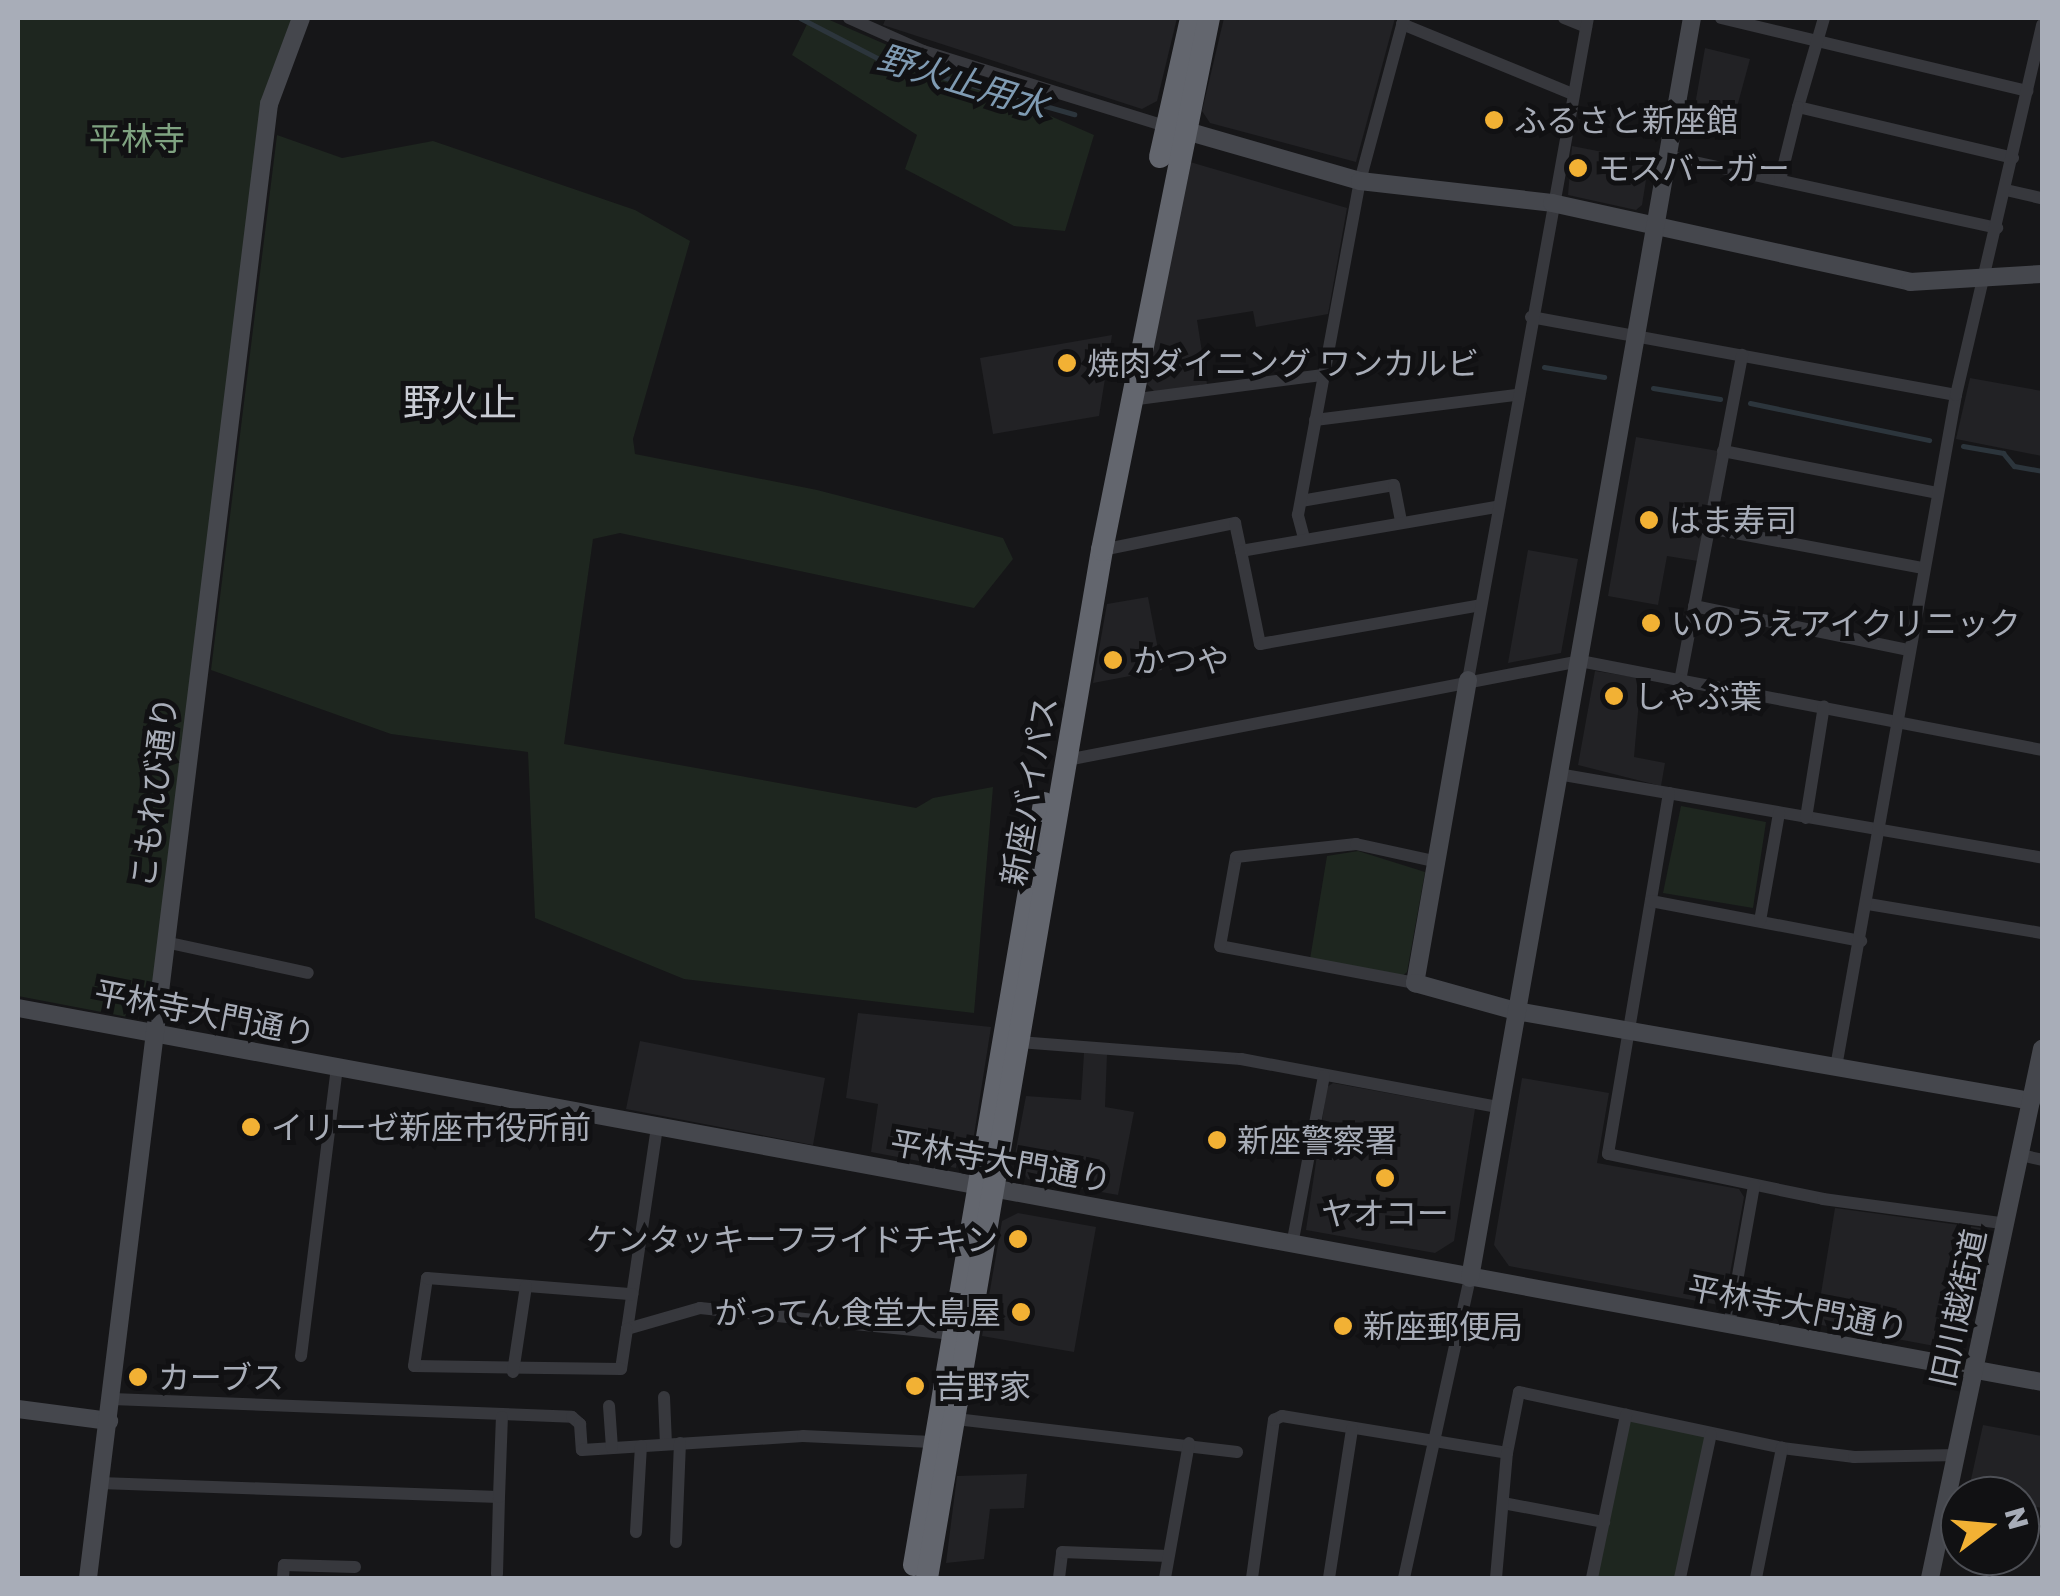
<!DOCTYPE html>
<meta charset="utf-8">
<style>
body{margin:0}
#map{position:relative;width:2060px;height:1596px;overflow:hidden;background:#161618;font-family:"Golos Text","Noto Sans JP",sans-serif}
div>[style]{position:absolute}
.built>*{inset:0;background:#222225}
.green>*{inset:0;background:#1e261f}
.stream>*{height:5px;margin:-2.5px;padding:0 2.5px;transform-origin:2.5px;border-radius:2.5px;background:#2c353c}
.street>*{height:12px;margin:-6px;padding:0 6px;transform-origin:6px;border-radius:6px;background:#37383d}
.secondary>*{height:18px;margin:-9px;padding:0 9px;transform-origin:9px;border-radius:9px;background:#45474d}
.highway>*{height:22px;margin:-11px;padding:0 11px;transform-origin:11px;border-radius:11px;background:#63666e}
.dots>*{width:28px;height:28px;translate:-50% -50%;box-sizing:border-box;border:5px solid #111113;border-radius:50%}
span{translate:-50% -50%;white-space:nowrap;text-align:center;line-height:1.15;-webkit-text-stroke:10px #111113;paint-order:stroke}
.poi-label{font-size:32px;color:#a8adb8}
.left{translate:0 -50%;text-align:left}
.right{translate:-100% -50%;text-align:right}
.park-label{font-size:32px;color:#7fa381}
.street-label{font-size:32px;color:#a8adb8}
.water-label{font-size:35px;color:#7f9bb3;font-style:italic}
.quarter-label{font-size:38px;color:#c9ccd4}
.frame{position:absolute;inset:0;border:20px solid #a8adb8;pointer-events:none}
.north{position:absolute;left:1940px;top:1476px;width:100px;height:100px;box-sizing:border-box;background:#111113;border:2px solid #4d4f55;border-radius:50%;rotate:74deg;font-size:28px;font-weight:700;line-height:40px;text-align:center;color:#a8adb8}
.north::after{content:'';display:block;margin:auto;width:35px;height:45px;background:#f2b134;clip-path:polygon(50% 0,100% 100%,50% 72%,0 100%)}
</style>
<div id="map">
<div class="built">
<div style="clip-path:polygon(886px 18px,1177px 18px,1157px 101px,1142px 109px,883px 25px)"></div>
<div style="clip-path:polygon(1224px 18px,1395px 18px,1356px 162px,1210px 123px,1202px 111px)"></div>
<div style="clip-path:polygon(1705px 48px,1750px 59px,1731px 129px,1692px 122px)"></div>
<div style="clip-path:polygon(1572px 146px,1649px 161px,1642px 205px,1636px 210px,1568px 195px)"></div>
<div style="clip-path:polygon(1190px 162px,1347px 208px,1328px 314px,1256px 327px,1253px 311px,1197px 320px,1207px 384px,1155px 392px,1145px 382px)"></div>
<div style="clip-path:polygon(1112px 335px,1099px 416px,993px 434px,980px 358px)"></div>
<div style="clip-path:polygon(1970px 378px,2042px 391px,2042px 456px,1956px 439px)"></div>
<div style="clip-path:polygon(1636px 437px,1718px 451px,1698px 561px,1667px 556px,1658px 605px,1608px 596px)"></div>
<div style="clip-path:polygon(1528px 550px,1578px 559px,1561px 653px,1508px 663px)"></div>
<div style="clip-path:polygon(1148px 597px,1162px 670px,1093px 683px,1107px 604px)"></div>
<div style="clip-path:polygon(1595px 671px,1641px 678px,1634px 757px,1665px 763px,1661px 786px,1578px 765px)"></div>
<div style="clip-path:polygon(858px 1013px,991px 1027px,971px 1154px,958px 1152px,956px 1168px,871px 1152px,878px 1104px,846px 1098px)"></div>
<div style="clip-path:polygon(640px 1041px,825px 1078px,813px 1145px,626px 1109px)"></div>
<div style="clip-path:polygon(1084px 1053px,1107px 1054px,1105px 1107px,1134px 1112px,1118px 1195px,1028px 1179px,1014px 1160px,1026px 1096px,1081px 1100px)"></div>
<div style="clip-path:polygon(1522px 1078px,1609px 1093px,1597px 1163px,1739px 1189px,1744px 1197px,1725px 1301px,1719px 1305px,1509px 1266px,1494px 1245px)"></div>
<div style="clip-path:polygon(1333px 1083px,1475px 1109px,1454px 1241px,1435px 1253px,1306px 1230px,1327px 1087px)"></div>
<div style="clip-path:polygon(1835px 1208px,1982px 1228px,1967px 1328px,1940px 1347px,1816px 1324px)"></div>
<div style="clip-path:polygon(1018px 1213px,1096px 1227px,1074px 1352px,982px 1336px,1002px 1221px)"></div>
<div style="clip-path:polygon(1983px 1425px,2042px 1436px,2042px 1508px,2020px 1504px,2020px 1496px,1968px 1493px)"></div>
<div style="clip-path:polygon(1027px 1474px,1024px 1508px,990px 1509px,984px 1559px,946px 1563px,957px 1476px)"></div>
</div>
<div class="green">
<div style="clip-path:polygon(18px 18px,293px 18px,260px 120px,150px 1005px,133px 1018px,18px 996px)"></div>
<div style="clip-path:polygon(810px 18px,825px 18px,1094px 135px,1065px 231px,1014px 226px,905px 169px,917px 135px,792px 55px)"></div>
<div style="clip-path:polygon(277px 135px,342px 158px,433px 141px,635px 210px,690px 241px,633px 439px,635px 454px,817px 490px,1003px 538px,1013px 559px,974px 608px,620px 533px,593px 539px,564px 744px,916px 808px,933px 798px,993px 787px,974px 1013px,684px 979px,535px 918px,528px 752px,391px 734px,211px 670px)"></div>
<div style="clip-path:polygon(1681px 806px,1766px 822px,1753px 908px,1663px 893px)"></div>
<div style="clip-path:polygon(1358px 851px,1425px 872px,1407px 972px,1401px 977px,1310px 959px,1327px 856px)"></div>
<div style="clip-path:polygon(1626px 1415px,1711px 1434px,1680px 1578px,1592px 1578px)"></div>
</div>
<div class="stream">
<div style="left:800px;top:18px;width:89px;rotate:27.4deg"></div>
<div style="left:879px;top:59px;width:203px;rotate:15.8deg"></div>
<div style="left:1544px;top:367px;width:61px;rotate:9.5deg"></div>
<div style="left:1653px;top:388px;width:68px;rotate:9.3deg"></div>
<div style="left:1750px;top:403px;width:183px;rotate:11.7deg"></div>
<div style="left:1963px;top:446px;width:41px;rotate:9.9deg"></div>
<div style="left:2003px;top:453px;width:17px;rotate:50deg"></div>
<div style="left:2014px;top:466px;width:28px;rotate:10deg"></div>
</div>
<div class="street">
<div style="left:849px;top:18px;width:81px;rotate:24deg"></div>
<div style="left:923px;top:51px;width:254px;rotate:17.2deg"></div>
<div style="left:1564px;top:18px;width:24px;rotate:22deg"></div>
<div style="left:1721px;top:18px;width:315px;rotate:13.4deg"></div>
<div style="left:1824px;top:18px;width:93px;rotate:106.3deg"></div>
<div style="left:1798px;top:107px;width:221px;rotate:13.3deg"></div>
<div style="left:1402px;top:24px;width:185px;rotate:22.3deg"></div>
<div style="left:1667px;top:156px;width:338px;rotate:12.3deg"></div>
<div style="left:1780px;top:180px;width:75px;rotate:-76.1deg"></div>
<div style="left:2006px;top:190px;width:37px;rotate:13deg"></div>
<div style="left:1531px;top:317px;width:432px;rotate:10.4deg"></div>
<div style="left:1130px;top:400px;width:195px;rotate:-7.4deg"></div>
<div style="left:1315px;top:420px;width:203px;rotate:-7.1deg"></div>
<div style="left:1723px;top:451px;width:218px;rotate:11.1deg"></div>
<div style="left:1301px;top:501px;width:94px;rotate:-9.8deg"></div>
<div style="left:1394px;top:485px;width:37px;rotate:79deg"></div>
<div style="left:1709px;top:528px;width:218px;rotate:10.6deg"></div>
<div style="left:1304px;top:538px;width:24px;rotate:-105deg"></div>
<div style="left:1298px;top:515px;width:340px;rotate:-79.5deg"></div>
<div style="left:1360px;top:181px;width:169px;rotate:-74.9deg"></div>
<div style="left:1102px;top:550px;width:136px;rotate:-11.5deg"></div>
<div style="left:1235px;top:523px;width:29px;rotate:78deg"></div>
<div style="left:1241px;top:551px;width:260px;rotate:-9.8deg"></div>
<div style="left:1241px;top:551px;width:95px;rotate:78.5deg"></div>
<div style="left:1260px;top:644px;width:224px;rotate:-10deg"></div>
<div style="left:1694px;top:606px;width:218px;rotate:11.6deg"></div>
<div style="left:1468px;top:680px;width:673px;rotate:-79.73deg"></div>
<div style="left:1680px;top:681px;width:332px;rotate:-79.2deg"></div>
<div style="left:1067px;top:760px;width:522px;rotate:-10.92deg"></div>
<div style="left:1580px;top:661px;width:470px;rotate:10.9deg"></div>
<div style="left:1558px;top:774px;width:491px;rotate:9.8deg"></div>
<div style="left:1669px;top:793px;width:366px;rotate:99.6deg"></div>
<div style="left:1608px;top:1154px;width:220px;rotate:11.8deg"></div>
<div style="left:1823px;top:1199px;width:186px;rotate:7.7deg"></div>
<div style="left:1806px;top:818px;width:113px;rotate:-80.9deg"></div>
<div style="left:1651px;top:901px;width:214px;rotate:10.8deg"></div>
<div style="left:1868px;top:904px;width:176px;rotate:9.5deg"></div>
<div style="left:1760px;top:921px;width:110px;rotate:-80deg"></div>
<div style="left:165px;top:942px;width:146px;rotate:12.2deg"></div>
<div style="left:1415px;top:983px;width:198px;rotate:-169.3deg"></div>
<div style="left:1220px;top:946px;width:90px;rotate:-79.8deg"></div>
<div style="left:1236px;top:857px;width:121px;rotate:-6.2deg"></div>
<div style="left:1356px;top:844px;width:80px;rotate:12.3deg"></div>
<div style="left:1019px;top:1042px;width:223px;rotate:4.4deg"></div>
<div style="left:1241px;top:1059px;width:261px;rotate:10.6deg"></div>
<div style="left:1836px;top:1067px;width:683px;rotate:-79.88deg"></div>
<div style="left:1956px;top:395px;width:380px;rotate:-76.9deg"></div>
<div style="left:657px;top:1127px;width:204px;rotate:98.4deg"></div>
<div style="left:627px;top:1329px;width:76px;rotate:-16deg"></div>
<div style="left:700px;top:1308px;width:254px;rotate:5.9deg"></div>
<div style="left:2021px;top:1155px;width:22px;rotate:13deg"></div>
<div style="left:1292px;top:1245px;width:172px;rotate:-79.3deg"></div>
<div style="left:1729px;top:1326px;width:143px;rotate:-79.9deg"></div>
<div style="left:627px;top:1329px;width:40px;rotate:98.5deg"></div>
<div style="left:621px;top:1369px;width:207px;rotate:-179.2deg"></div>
<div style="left:414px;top:1366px;width:89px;rotate:-81.6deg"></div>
<div style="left:427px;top:1278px;width:206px;rotate:4.5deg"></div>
<div style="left:301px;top:1356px;width:289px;rotate:-82.9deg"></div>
<div style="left:513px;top:1372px;width:87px;rotate:-81.4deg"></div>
<div style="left:664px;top:1397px;width:47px;rotate:87.6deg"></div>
<div style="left:112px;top:1399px;width:460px;rotate:2.2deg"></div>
<div style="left:572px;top:1417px;width:11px;rotate:41deg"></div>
<div style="left:580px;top:1424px;width:26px;rotate:86deg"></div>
<div style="left:582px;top:1450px;width:221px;rotate:-3.6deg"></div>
<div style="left:803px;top:1436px;width:129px;rotate:2.7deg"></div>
<div style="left:609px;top:1406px;width:42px;rotate:85.9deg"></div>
<div style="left:956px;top:1419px;width:283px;rotate:6.7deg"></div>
<div style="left:100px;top:1483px;width:399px;rotate:2deg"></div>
<div style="left:499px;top:1497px;width:77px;rotate:91.5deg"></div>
<div style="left:499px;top:1497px;width:80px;rotate:-87.9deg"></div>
<div style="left:1503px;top:1503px;width:103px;rotate:10.7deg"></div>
<div style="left:636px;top:1532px;width:86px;rotate:-86.7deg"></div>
<div style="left:676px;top:1542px;width:99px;rotate:-87.7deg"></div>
<div style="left:283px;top:1578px;width:13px;rotate:-86deg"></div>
<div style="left:284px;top:1565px;width:71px;rotate:1.6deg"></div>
<div style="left:1059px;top:1578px;width:26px;rotate:-83deg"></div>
<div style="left:1062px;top:1552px;width:106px;rotate:2.2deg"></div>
<div style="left:1165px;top:1578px;width:137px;rotate:-79.9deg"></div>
<div style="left:1252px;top:1578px;width:160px;rotate:-82.1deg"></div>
<div style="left:1274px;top:1420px;width:9px;rotate:-27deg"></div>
<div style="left:1282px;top:1416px;width:228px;rotate:9.3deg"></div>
<div style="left:1507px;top:1453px;width:62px;rotate:-78.9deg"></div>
<div style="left:1519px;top:1392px;width:269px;rotate:12deg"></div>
<div style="left:1782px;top:1448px;width:73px;rotate:7.1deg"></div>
<div style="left:1854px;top:1457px;width:103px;rotate:-1.1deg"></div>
<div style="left:1329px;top:1578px;width:151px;rotate:-81.2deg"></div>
<div style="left:1404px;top:1578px;width:307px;rotate:-77.6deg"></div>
<div style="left:1496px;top:1578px;width:125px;rotate:-85deg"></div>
<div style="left:1592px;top:1578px;width:167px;rotate:-78.2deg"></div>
<div style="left:1680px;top:1578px;width:147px;rotate:-77.9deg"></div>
<div style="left:1756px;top:1578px;width:133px;rotate:-78.7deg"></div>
</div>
<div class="secondary">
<div style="left:1176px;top:128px;width:191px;rotate:16.1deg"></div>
<div style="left:1360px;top:181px;width:193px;rotate:6.5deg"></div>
<div style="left:1552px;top:203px;width:367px;rotate:12.4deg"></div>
<div style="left:1910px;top:282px;width:132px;rotate:-3.5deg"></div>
<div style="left:1468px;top:680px;width:308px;rotate:99.9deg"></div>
<div style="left:1415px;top:983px;width:105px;rotate:15.5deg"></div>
<div style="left:1516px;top:1011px;width:523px;rotate:9.91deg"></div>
<div style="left:18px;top:1008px;width:2058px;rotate:10.47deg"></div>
<div style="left:1470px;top:1278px;width:1279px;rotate:-80.01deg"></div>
<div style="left:18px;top:1409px;width:92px;rotate:7.5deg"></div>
<div style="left:88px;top:1578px;width:1485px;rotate:-83deg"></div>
<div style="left:269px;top:104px;width:92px;rotate:-69.6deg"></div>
<div style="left:1930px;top:1578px;width:541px;rotate:-78.05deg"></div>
</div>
<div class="highway">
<div style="left:1160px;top:157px;width:142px;rotate:-77.4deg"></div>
<div style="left:914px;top:1565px;width:773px;rotate:-80.32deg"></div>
<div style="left:927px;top:1578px;width:1043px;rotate:-80.34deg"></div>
<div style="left:1102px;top:550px;width:543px;rotate:-78.63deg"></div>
</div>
<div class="dots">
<div style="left:1494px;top:120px;background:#f2b134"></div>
<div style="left:1578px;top:168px;background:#f2b134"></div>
<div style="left:1067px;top:363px;background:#f2b134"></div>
<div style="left:1649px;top:520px;background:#f2b134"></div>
<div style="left:1651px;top:623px;background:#f2b134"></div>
<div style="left:1113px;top:660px;background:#f2b134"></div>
<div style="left:1614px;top:696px;background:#f2b134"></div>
<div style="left:251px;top:1127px;background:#f2b134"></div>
<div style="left:1217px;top:1140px;background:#f2b134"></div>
<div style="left:1385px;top:1178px;background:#f2b134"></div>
<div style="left:1018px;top:1239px;background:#f2b134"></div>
<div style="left:1021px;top:1312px;background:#f2b134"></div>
<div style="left:1343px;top:1326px;background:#f2b134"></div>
<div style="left:138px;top:1377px;background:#f2b134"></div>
<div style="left:915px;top:1386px;background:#f2b134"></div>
</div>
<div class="poi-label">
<span class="left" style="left:1514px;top:120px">ふるさと新座館</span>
<span class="left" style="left:1598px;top:168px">モスバーガー</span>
<span class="left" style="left:1087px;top:363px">焼肉ダイニング ワンカルビ</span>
<span class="left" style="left:1669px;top:520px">はま寿司</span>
<span class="left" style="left:1671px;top:623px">いのうえアイクリニック</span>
<span class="left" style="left:1133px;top:660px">かつや</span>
<span class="left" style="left:1634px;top:696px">しゃぶ葉</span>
<span class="left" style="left:271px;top:1127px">イリーゼ新座市役所前</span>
<span class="left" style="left:1237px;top:1140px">新座警察署</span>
<span style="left:1385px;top:1213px">ヤオコー</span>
<span class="right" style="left:998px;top:1239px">ケンタッキーフライドチキン</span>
<span class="right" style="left:1001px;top:1312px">がってん食堂大島屋</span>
<span class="left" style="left:1363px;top:1326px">新座郵便局</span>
<span class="left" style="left:158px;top:1377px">カーブス</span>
<span class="left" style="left:935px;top:1386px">吉野家</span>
</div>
<div class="park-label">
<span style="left:137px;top:138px">平林寺</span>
</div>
<div class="street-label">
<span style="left:1029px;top:791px;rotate:-80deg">新座バイパス</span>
<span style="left:154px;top:792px;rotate:-83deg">こもれび通り</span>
<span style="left:205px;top:1013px;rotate:11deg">平林寺大門通り</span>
<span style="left:1001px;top:1161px;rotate:10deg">平林寺大門通り</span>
<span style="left:1798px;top:1308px;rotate:11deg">平林寺大門通り</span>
<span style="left:1958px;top:1308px;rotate:-78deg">旧川越街道</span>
</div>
<div class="water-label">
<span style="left:963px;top:81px;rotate:17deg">野火止用水</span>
</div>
<div class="quarter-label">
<span style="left:460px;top:402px">野火止</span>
</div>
<div class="frame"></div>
<div class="north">N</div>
</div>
